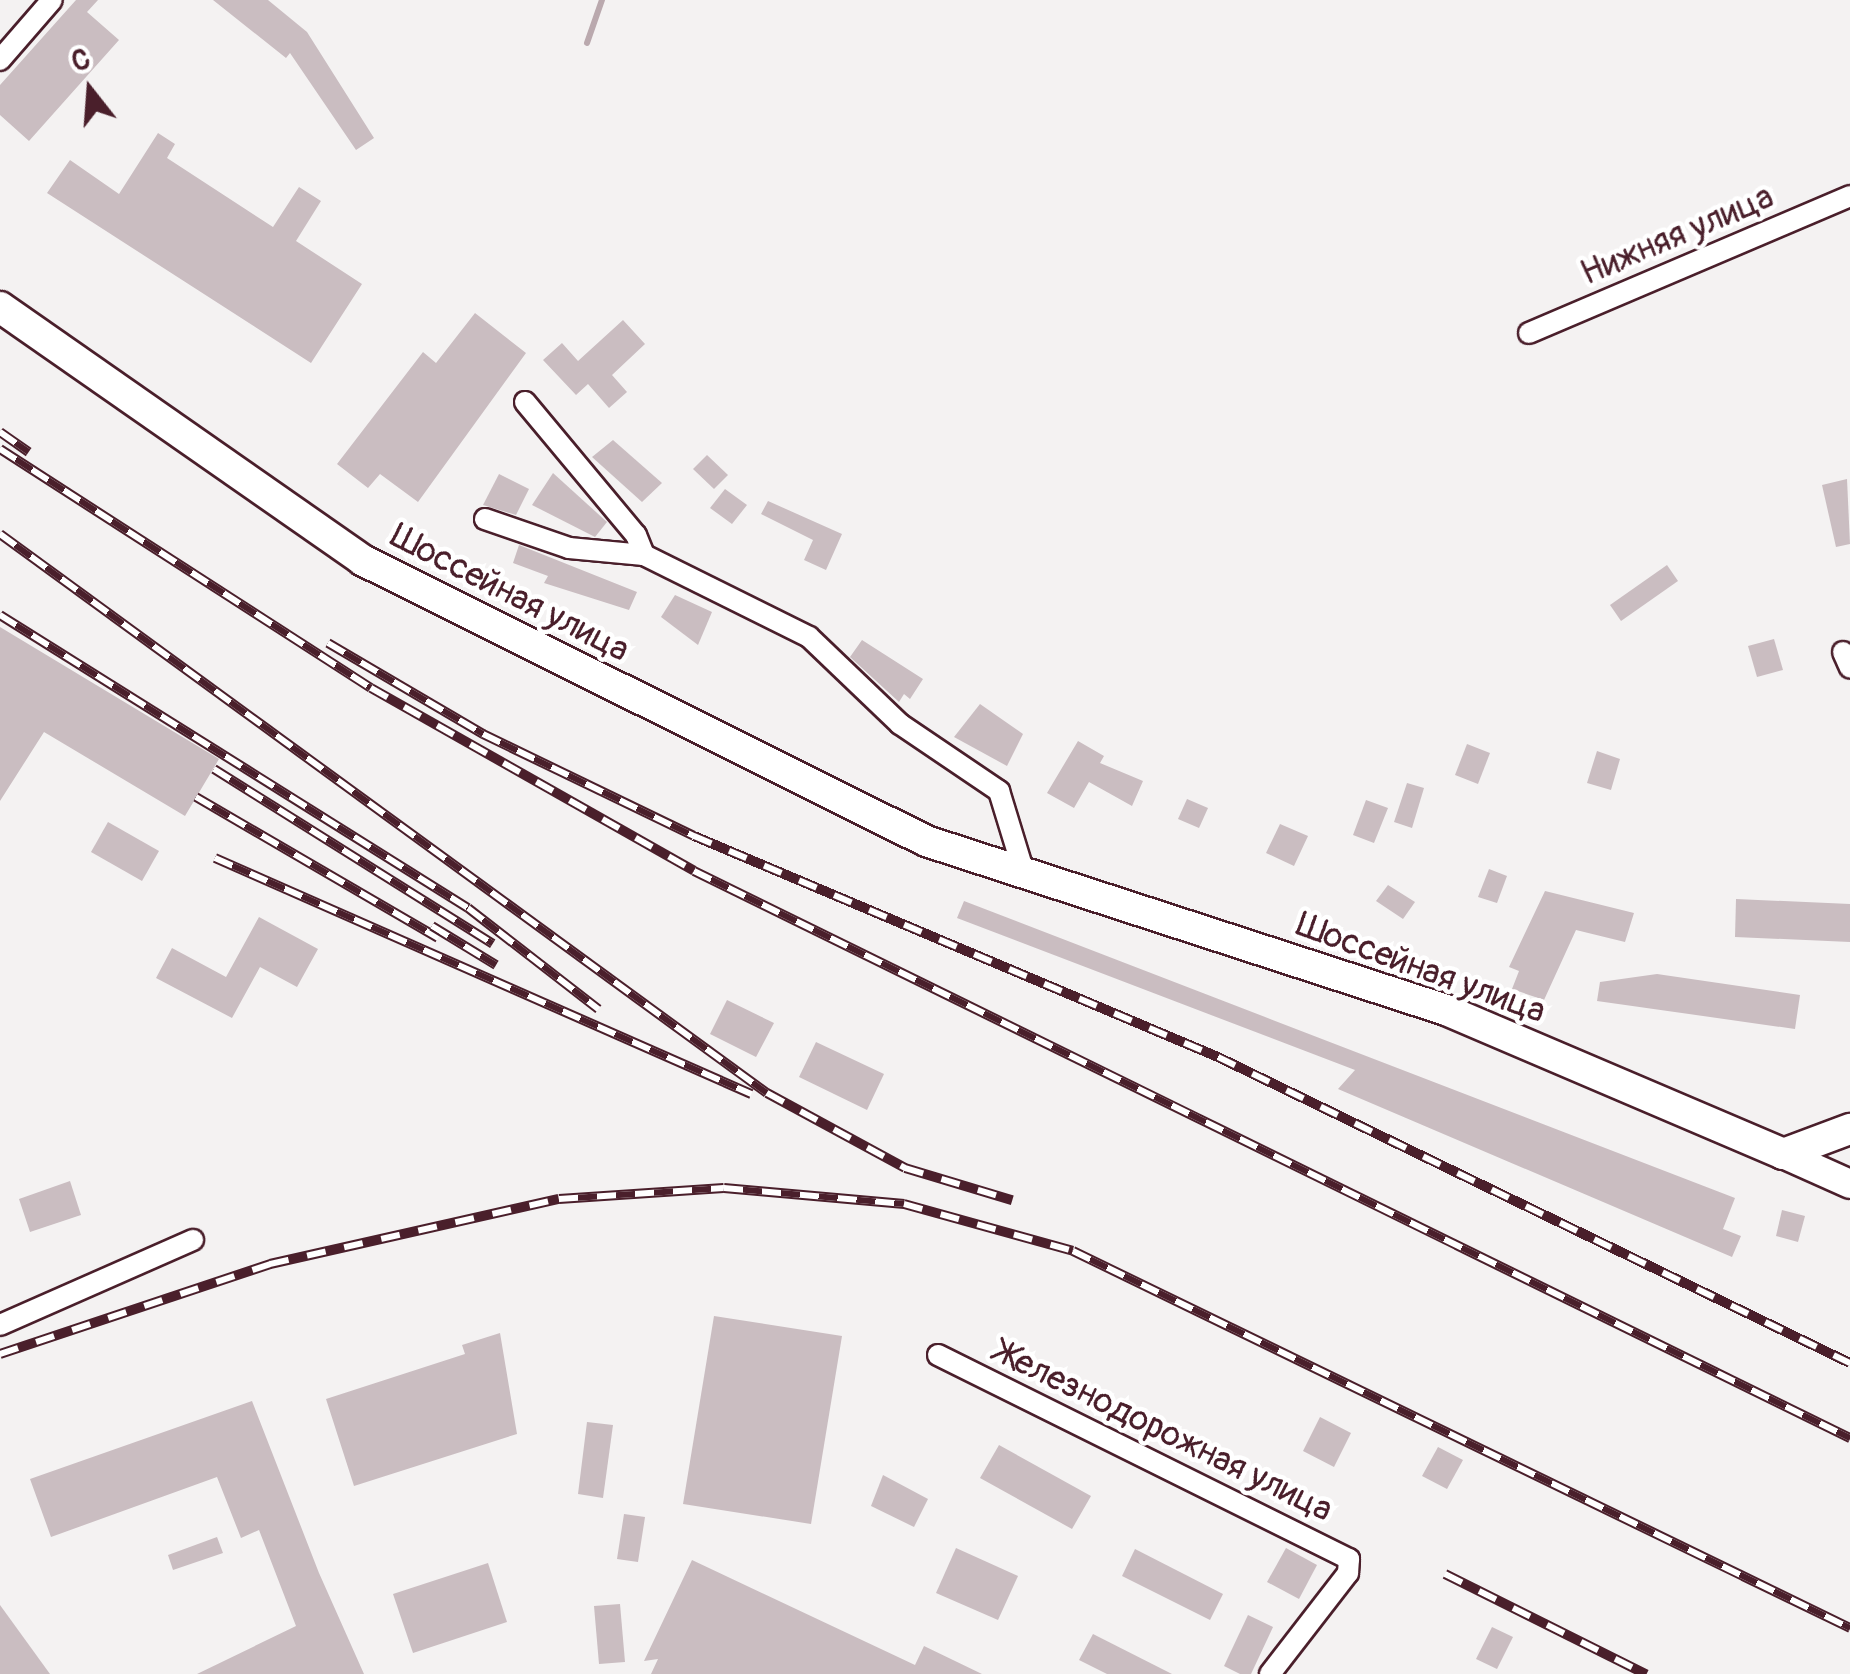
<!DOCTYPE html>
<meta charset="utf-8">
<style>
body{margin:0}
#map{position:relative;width:1850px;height:1674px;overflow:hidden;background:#f4f2f2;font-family:Pangolin,sans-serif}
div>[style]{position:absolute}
.stream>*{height:6px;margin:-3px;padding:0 3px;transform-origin:3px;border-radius:3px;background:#baa9ae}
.building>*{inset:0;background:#cabdc1}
.roads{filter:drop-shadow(2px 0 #4a1f2b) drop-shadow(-2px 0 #4a1f2b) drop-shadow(0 2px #4a1f2b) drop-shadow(0 -2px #4a1f2b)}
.street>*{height:20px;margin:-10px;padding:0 10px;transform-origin:10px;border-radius:10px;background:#fff}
.secondary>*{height:28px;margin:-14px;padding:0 14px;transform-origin:14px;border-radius:14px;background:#fff}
.primary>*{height:30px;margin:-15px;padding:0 15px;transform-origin:15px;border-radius:15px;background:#fff}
.rail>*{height:10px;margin-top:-5px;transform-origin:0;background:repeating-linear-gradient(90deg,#fff 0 19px,#4a1f2b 0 38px);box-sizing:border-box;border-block:2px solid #4a1f2b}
span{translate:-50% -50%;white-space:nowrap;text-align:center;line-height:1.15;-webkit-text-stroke:9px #fff;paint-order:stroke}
.street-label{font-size:35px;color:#4a1f2b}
.north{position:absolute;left:40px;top:40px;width:100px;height:100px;-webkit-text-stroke:8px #fff;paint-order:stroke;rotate:343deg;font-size:28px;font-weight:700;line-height:40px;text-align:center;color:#4a1f2b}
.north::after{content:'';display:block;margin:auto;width:35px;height:45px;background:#4a1f2b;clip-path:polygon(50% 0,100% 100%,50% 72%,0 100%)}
</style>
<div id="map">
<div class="stream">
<div style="left:587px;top:43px;width:46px;rotate:-70.8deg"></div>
</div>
<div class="building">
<div style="clip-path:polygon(76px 0,98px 0,87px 12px,119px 40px,29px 141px,0 115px,0 85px)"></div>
<div style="clip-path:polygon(213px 0,268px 0,307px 32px,374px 138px,356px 150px,290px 53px,286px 58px)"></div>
<div style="clip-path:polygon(158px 133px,175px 144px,167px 158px,273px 227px,299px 187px,321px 201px,296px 241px,362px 284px,311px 363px,47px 193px,70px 160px,119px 194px)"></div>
<div style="clip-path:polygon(475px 313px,526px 353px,418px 502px,380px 474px,368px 488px,337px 464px,423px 352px,436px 363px)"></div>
<div style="clip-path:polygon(623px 320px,645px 344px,612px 375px,627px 392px,609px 408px,588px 384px,576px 395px,543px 360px,562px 343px,578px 361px)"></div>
<div style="clip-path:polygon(613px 440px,662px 483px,642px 502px,592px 457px)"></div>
<div style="clip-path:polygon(707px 455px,728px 475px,714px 489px,693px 469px)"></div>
<div style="clip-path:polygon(553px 473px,607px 522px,595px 537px,532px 505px)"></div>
<div style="clip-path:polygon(499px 474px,529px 489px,516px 515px,483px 505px)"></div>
<div style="clip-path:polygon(1847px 479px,1850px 544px,1836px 547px,1822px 485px)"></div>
<div style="clip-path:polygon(725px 489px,747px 505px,732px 524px,710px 508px)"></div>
<div style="clip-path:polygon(768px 501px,842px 534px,826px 570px,804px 560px,813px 540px,761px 514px)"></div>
<div style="clip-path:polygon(519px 545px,637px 592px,629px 610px,544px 583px,548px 576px,513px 563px)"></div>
<div style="clip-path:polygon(1667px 565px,1678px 581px,1621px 621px,1610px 605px)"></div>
<div style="clip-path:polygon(675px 595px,712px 612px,698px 645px,661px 617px)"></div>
<div style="clip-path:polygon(0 627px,219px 759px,185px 816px,44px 732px,0 801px)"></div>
<div style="clip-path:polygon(1774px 639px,1783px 670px,1757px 677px,1748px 646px)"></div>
<div style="clip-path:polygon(862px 640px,923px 679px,910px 699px,904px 694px,899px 702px,850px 657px)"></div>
<div style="clip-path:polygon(980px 704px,1023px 734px,1007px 766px,954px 737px)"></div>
<div style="clip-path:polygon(1078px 741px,1104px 756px,1100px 763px,1143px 781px,1132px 806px,1089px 782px,1074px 808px,1047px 793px)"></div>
<div style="clip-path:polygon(1467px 744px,1490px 753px,1478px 784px,1455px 775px)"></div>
<div style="clip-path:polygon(1597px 751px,1620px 759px,1611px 790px,1587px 783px)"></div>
<div style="clip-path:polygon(1407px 783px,1424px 788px,1412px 828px,1394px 822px)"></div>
<div style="clip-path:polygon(1187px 799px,1208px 808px,1199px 828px,1178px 819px)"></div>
<div style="clip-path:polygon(1366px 800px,1388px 808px,1374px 843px,1353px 835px)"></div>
<div style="clip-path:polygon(108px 822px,159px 851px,142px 881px,91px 852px)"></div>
<div style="clip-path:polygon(1280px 824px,1308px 836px,1294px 866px,1266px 853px)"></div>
<div style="clip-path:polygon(1489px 869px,1507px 876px,1497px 903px,1478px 897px)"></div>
<div style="clip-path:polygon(1388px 885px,1415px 902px,1403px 919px,1376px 901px)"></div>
<div style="clip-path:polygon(1545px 891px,1634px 913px,1625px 942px,1576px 930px,1544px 1000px,1512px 989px,1519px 971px,1509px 967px)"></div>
<div style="clip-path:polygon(1736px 899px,1850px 904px,1850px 942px,1735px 937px)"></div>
<div style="clip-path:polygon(964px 901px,1735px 1198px,1723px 1229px,1741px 1236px,1732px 1257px,1338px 1089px,1355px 1070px,957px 918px)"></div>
<div style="clip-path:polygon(259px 917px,318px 949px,297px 987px,260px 967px,232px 1018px,156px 978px,172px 948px,226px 977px)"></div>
<div style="clip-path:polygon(1657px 974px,1800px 995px,1795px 1029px,1597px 1001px,1600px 982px)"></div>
<div style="clip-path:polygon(727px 1000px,774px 1023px,756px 1057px,710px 1034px)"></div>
<div style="clip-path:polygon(816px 1042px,884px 1074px,867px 1110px,799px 1077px)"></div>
<div style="clip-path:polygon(70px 1181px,81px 1215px,30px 1232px,19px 1199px)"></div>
<div style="clip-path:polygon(1782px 1210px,1805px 1216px,1798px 1242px,1776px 1236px)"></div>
<div style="clip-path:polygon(714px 1316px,842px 1336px,811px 1524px,683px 1504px)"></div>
<div style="clip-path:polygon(500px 1333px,517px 1434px,354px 1486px,326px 1399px,465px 1354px,462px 1345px)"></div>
<div style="clip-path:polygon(252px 1401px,319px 1573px,364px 1674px,197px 1674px,296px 1626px,259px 1530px,241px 1538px,217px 1477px,51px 1537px,30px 1479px)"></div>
<div style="clip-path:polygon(1320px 1417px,1351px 1433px,1334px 1467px,1303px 1451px)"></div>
<div style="clip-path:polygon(587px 1422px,613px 1425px,603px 1498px,578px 1494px)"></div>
<div style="clip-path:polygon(999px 1445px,1091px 1496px,1072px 1529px,980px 1478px)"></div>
<div style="clip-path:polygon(1438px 1447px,1463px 1460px,1447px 1489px,1422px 1476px)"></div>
<div style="clip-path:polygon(883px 1475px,928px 1499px,914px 1527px,871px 1506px)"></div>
<div style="clip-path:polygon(624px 1514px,645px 1517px,638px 1562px,617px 1559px)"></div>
<div style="clip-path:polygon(217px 1537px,223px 1553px,173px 1570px,168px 1555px)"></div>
<div style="clip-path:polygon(956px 1548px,1018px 1576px,998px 1620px,936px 1593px)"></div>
<div style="clip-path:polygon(1286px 1548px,1317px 1565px,1299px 1599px,1267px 1582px)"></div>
<div style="clip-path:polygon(1135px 1549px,1223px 1594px,1210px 1620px,1122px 1576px)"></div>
<div style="clip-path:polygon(692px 1560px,915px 1665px,924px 1646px,982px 1674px,651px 1674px,658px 1659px,644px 1661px)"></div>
<div style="clip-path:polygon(488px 1563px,507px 1622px,413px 1653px,393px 1594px)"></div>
<div style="clip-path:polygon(620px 1604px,625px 1662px,599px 1664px,594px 1606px)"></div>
<div style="clip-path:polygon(0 1605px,50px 1674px,0 1674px)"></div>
<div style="clip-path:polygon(1248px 1615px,1273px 1627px,1251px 1674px,1240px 1674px,1224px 1666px)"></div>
<div style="clip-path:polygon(1492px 1627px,1513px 1637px,1497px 1669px,1476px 1659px)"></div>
<div style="clip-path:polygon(1093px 1634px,1172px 1674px,1107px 1674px,1079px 1660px)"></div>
</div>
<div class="roads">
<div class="street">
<div style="left:0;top:60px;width:79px;rotate:-49.1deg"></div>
<div style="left:1529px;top:333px;width:349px;rotate:-23.1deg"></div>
<div style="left:525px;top:402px;width:173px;rotate:50.2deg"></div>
<div style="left:636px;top:535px;width:22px;rotate:68deg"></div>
<div style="left:485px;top:519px;width:89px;rotate:19deg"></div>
<div style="left:569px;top:548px;width:75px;rotate:5.3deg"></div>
<div style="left:644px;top:555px;width:184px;rotate:26.4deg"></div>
<div style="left:809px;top:637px;width:126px;rotate:43.7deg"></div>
<div style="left:900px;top:724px;width:120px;rotate:34.1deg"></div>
<div style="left:999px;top:791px;width:89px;rotate:73deg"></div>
<div style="left:1843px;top:652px;width:17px;rotate:66deg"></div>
<div style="left:0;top:1325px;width:211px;rotate:-23.8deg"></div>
<div style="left:938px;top:1355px;width:459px;rotate:26.4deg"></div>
<div style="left:1349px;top:1559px;width:14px;rotate:94deg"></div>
<div style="left:1348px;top:1573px;width:128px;rotate:127.7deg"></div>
</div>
<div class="secondary">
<div style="left:1783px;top:1154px;width:73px;rotate:24.1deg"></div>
</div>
<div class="primary">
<div style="left:0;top:307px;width:442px;rotate:34.9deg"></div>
<div style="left:362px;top:560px;width:630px;rotate:26.48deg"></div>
<div style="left:926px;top:841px;width:547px;rotate:18deg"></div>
<div style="left:1446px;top:1010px;width:366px;rotate:23.1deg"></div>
<div style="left:1783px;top:1154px;width:72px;rotate:-20.5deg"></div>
</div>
</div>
<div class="rail">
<div style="left:0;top:432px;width:35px;rotate:35deg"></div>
<div style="left:0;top:449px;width:441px;rotate:32.8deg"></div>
<div style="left:371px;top:688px;width:371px;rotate:29.5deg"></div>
<div style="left:694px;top:871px;width:1288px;rotate:26.13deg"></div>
<div style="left:0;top:534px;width:949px;rotate:36.09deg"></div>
<div style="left:767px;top:1093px;width:157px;rotate:28.5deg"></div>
<div style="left:905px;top:1168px;width:112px;rotate:16.7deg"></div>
<div style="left:0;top:615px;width:552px;rotate:32.05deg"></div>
<div style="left:468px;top:908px;width:165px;rotate:37.8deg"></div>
<div style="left:328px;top:643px;width:180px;rotate:30.4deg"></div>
<div style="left:483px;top:734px;width:234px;rotate:25.8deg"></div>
<div style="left:694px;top:836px;width:569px;rotate:22.87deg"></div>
<div style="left:1218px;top:1057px;width:702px;rotate:25.84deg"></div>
<div style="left:214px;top:769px;width:329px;rotate:32.1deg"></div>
<div style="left:196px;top:797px;width:280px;rotate:30.2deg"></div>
<div style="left:215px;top:858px;width:586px;rotate:23.76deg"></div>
<div style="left:432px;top:926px;width:75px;rotate:31.4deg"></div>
<div style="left:0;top:1354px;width:285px;rotate:-18.4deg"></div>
<div style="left:270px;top:1264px;width:296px;rotate:-12.7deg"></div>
<div style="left:559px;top:1199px;width:165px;rotate:-3.8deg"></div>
<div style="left:724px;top:1188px;width:181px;rotate:5.1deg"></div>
<div style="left:904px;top:1204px;width:175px;rotate:15.5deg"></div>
<div style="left:1073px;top:1251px;width:864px;rotate:25.88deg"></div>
<div style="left:1445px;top:1574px;width:225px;rotate:26.5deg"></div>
</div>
<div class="street-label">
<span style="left:1677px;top:235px;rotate:-23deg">Нижняя улица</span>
<span style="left:510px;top:593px;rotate:27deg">Шоссейная улица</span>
<span style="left:1421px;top:968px;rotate:20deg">Шоссейная улица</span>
<span style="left:1164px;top:1431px;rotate:26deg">Железнодорожная улица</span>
</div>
<div class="north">С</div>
</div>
